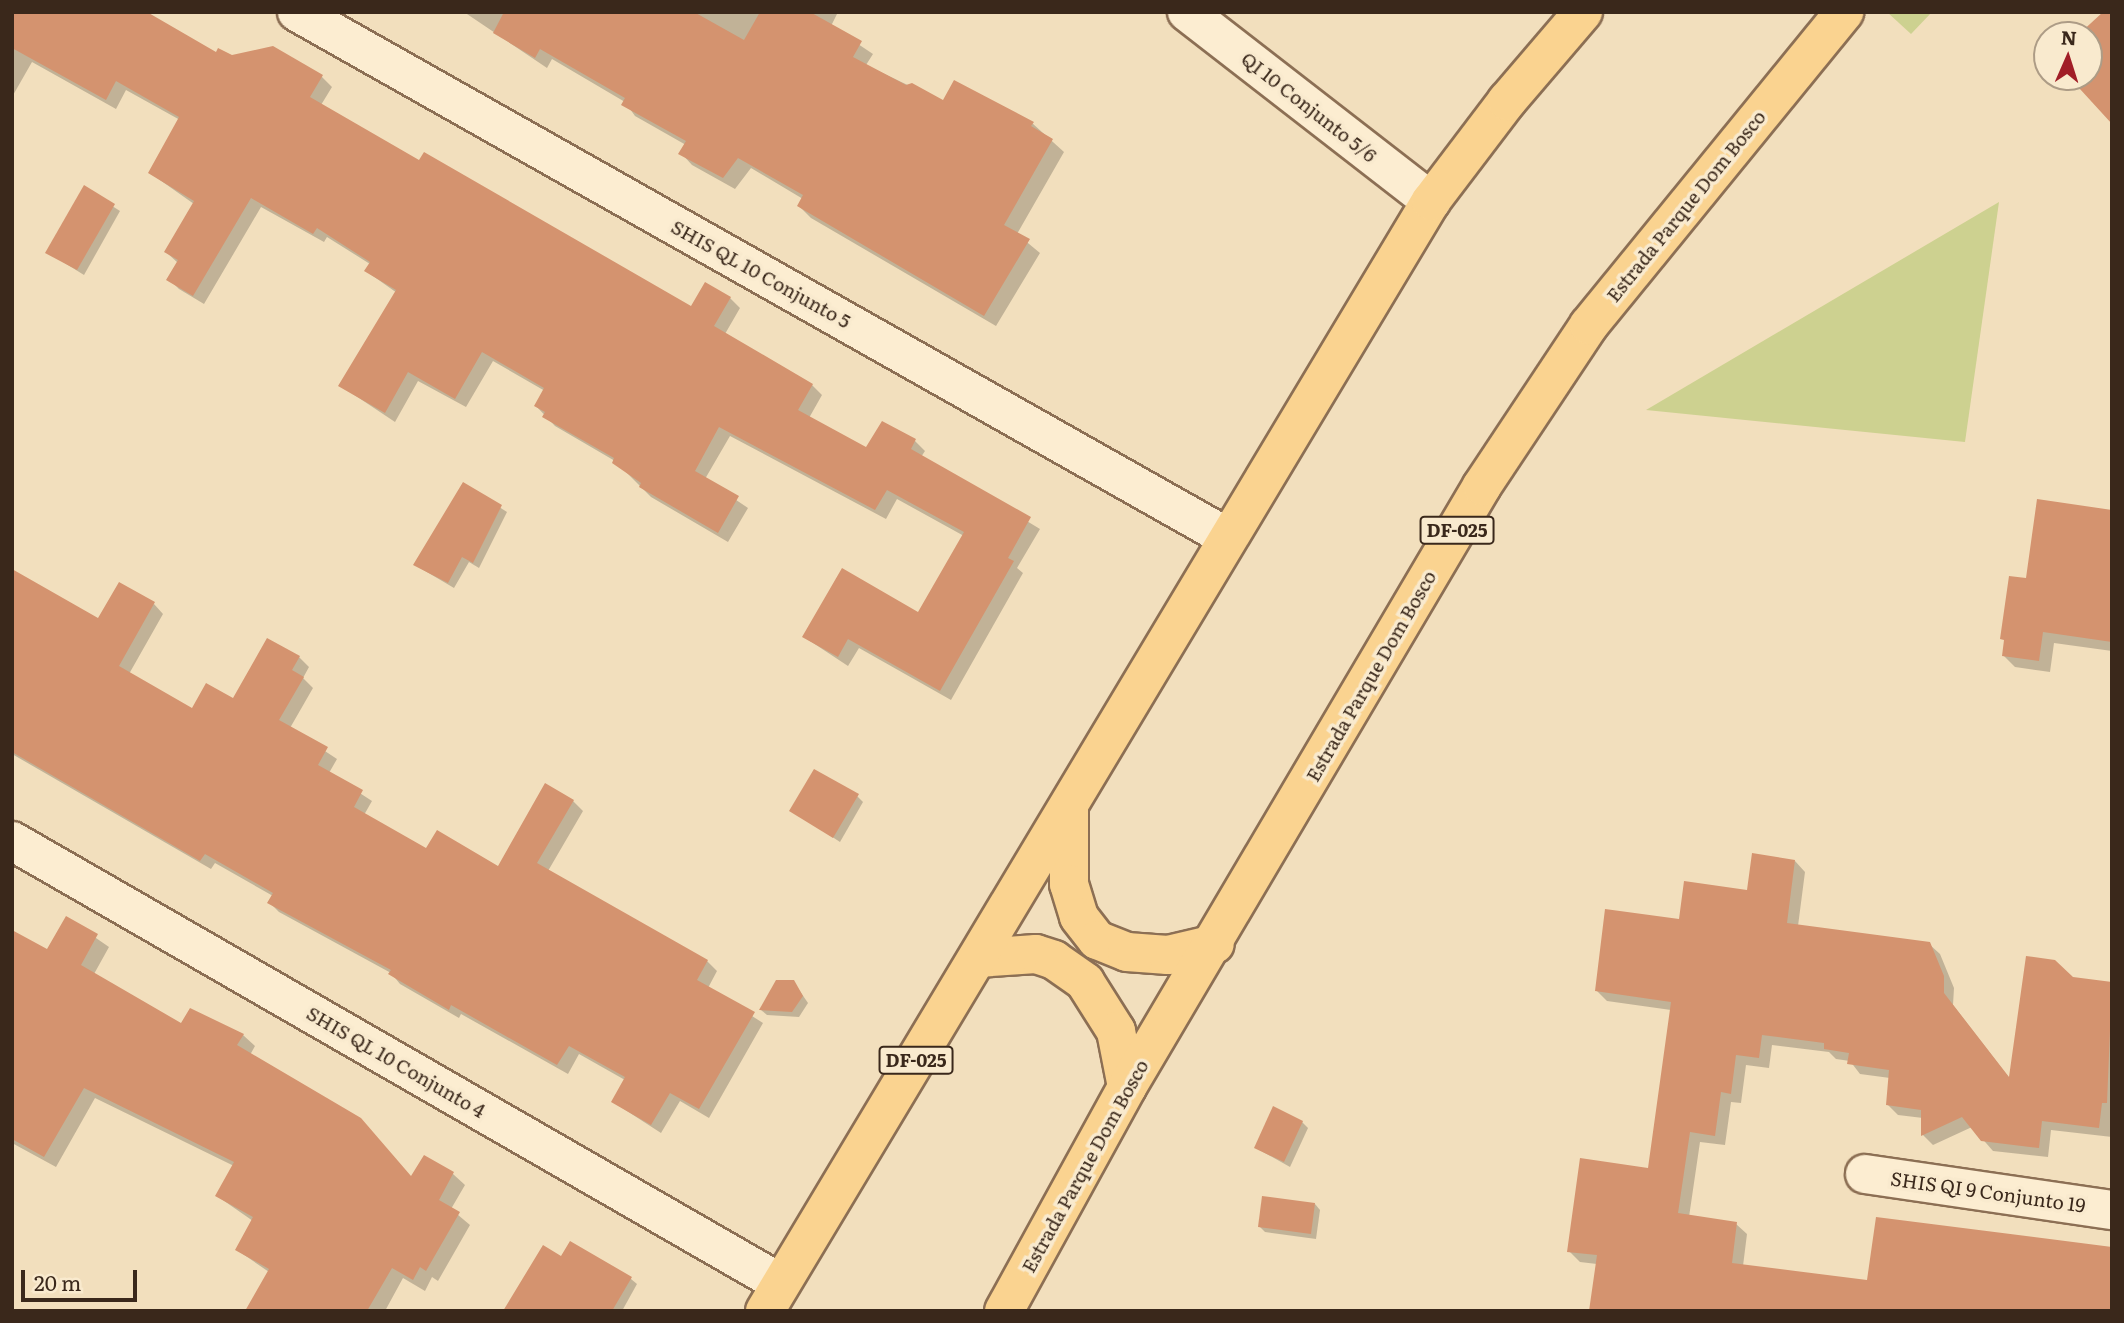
<!DOCTYPE html>
<style>
body{margin:0}
#map{position:relative;width:2124px;height:1323px;overflow:hidden;background:#f2dfbd;font-family:Literata,serif}
div>[style]{position:absolute}
.green>*{inset:0;background:#cdd190}
.shadow>*{inset:0;background:#0003}
.building>*{inset:0;background:#d4936f}
.roads{filter:drop-shadow(2px 0 #8c6f54) drop-shadow(-2px 0 #8c6f54) drop-shadow(0 2px #8c6f54) drop-shadow(0 -2px #8c6f54)}
.minor>*{height:38px;margin:-19px;padding:0 19px;transform-origin:19px;border-radius:19px;background:#fcedd1}
.major>*{height:38px;margin:-19px;padding:0 19px;transform-origin:19px;border-radius:19px;background:#fad390}
span{translate:-50% -50%;white-space:nowrap;text-align:center;line-height:1.15;-webkit-text-stroke:7px #f9eace;paint-order:stroke}
.shield-label span{padding:2px 5px;background:#f9eace;border:2px solid;border-radius:5px;-webkit-text-stroke-width:0}
.shield-label{font-size:18px;color:#3a281b;font-weight:700}
.street-label{font-size:19px;color:#3a281b}
.frame{position:absolute;inset:0;border:14px solid #3a281b;pointer-events:none}
.north{position:absolute;left:2033px;top:21px;width:70px;height:70px;box-sizing:border-box;background:#f9eace;border:2px solid #ad9c86;border-radius:50%;rotate:3deg;font-size:19px;font-weight:700;line-height:28px;text-align:center;color:#3a281b}
.north::after{content:'';display:block;margin:auto;width:24px;height:32px;background:#a11e27;clip-path:polygon(50% 0,100% 100%,50% 72%,0 100%)}
.scale{position:absolute;left:21px;top:1270px;width:116px;height:32px;box-sizing:border-box;border:4px solid #3a281b;border-top:0;padding-left:9px;font-size:21px;line-height:24px;white-space:nowrap;color:#3a281b;-webkit-text-stroke:5px #f9eace;paint-order:stroke}
</style>
<div id="map">
<div class="green">
<div style="clip-path:polygon(1887px 12px,1932px 12px,1911px 34px)"></div>
<div style="clip-path:polygon(1999px 202px,1965px 442px,1646px 410px)"></div>
</div>
<div class="shadow">
<div style="clip-path:polygon(12px 12px,322px 77px,332px 87px,321px 105px,420px 162px,692px 309px,730px 298px,740px 308px,725px 334px,812px 385px,822px 395px,809px 418px,867px 450px,915px 441px,925px 451px,921px 457px,1040px 529px,1017px 568px,1023px 573px,951px 700px,859px 648px,848px 666px,804px 637px,919px 614px,964px 536px,897px 499px,886px 519px,730px 436px,705px 479px,748px 508px,728px 542px,651px 497px,615px 461px,555px 426px,536px 406px,545px 391px,493px 361px,466px 407px,418px 381px,395px 422px,341px 386px,397px 293px,366px 271px,370px 264px,327px 237px,324px 242px,261px 207px,204px 304px,179px 289px,169px 279px,178px 263px,166px 252px,194px 204px,150px 173px,180px 120px,126px 90px,116px 109px,32px 62px,12px 97px)"></div>
<div style="clip-path:polygon(464px 12px,838px 12px,831px 26px,873px 54px,866px 65px,943px 102px,1032px 123px,1064px 152px,1017px 234px,1040px 253px,996px 326px,811px 218px,799px 206px,803px 199px,751px 168px,735px 189px,692px 165px,681px 153px,686px 145px,635px 116px,625px 102px,552px 59px,547px 68px)"></div>
<div style="clip-path:polygon(84px 188px,120px 211px,84px 275px,47px 252px)"></div>
<div style="clip-path:polygon(463px 484px,507px 512px,479px 568px,469px 562px,454px 588px,415px 565px)"></div>
<div style="clip-path:polygon(2112px 511px,2112px 651px,2054px 643px,2050px 672px,2015px 667px,2003px 655px,2027px 580px)"></div>
<div style="clip-path:polygon(12px 573px,99px 621px,154px 604px,163px 614px,129px 674px,192px 711px,234px 700px,299px 657px,309px 667px,303px 678px,313px 688px,290px 728px,337px 759px,329px 773px,372px 801px,364px 815px,427px 851px,499px 868px,573px 801px,583px 811px,548px 871px,707px 961px,717px 971px,708px 988px,763px 1023px,709px 1118px,680px 1101px,661px 1133px,613px 1102px,625px 1080px,579px 1054px,568px 1074px,461px 1014px,459px 1018px,400px 984px,391px 973px,279px 912px,269px 902px,273px 896px,215px 863px,211px 869px,12px 754px)"></div>
<div style="clip-path:polygon(857px 796px,863px 802px,840px 842px,791px 810px)"></div>
<div style="clip-path:polygon(1795px 861px,1805px 872px,1798px 926px,1929px 944px,1940px 954px,1954px 988px,1953px 1005px,2010px 1079px,2072px 978px,2112px 984px,2112px 1137px,2051px 1130px,2048px 1157px,1993px 1151px,1972px 1127px,1933px 1145px,1923px 1135px,1923px 1118px,1898px 1115px,1887px 1104px,1890px 1078px,1860px 1074px,1850px 1061px,1836px 1059px,1829px 1052px,1772px 1045px,1769px 1068px,1746px 1065px,1741px 1103px,1731px 1102px,1725px 1145px,1700px 1142px,1689px 1217px,1736px 1224px,1747px 1234px,1743px 1266px,2112px 1311px,1597px 1264px,1580px 1262px,1569px 1251px,1649px 1170px,1671px 1010px,1607px 1001px,1597px 991px,1680px 921px,1748px 892px)"></div>
<div style="clip-path:polygon(67px 918px,109px 947px,94px 974px,182px 1025px,243px 1035px,255px 1046px,250px 1055px,412px 1178px,424px 1158px,453px 1174px,465px 1185px,451px 1209px,470px 1225px,438px 1281px,432px 1277px,425px 1291px,403px 1278px,385px 1311px,247px 1311px,269px 1272px,237px 1250px,253px 1221px,217px 1196px,234px 1166px,95px 1098px,56px 1167px,12px 1143px,12px 931px,47px 952px)"></div>
<div style="clip-path:polygon(793px 981px,808px 1003px,799px 1017px,767px 1015px,761px 1010px)"></div>
<div style="clip-path:polygon(1302px 1122px,1308px 1128px,1290px 1167px,1256px 1148px)"></div>
<div style="clip-path:polygon(1315px 1204px,1320px 1210px,1316px 1239px,1265px 1232px,1259px 1226px)"></div>
<div style="clip-path:polygon(562px 1259px,631px 1279px,637px 1284px,622px 1311px,514px 1311px)"></div>
</div>
<div class="building">
<div style="clip-path:polygon(12px 12px,147px 12px,216px 52px,218px 48px,232px 55px,273px 46px,323px 75px,310px 97px,419px 160px,424px 152px,691px 306px,705px 282px,731px 297px,714px 326px,813px 384px,798px 410px,866px 447px,882px 421px,916px 439px,911px 449px,1031px 517px,1008px 558px,1014px 561px,940px 691px,848px 639px,838px 657px,802px 637px,842px 568px,918px 612px,964px 532px,887px 490px,875px 510px,719px 427px,695px 471px,739px 496px,718px 533px,639px 487px,641px 483px,612px 463px,614px 458px,542px 417px,545px 412px,534px 406px,544px 388px,482px 352px,455px 399px,408px 372px,385px 413px,338px 386px,396px 290px,364px 271px,370px 262px,317px 228px,313px 234px,251px 198px,193px 296px,166px 280px,178px 260px,164px 252px,194px 201px,148px 173px,179px 117px,116px 81px,106px 100px,12px 48px)"></div>
<div style="clip-path:polygon(504px 12px,694px 12px,744px 40px,760px 12px,810px 12px,862px 41px,853px 57px,906px 85px,912px 83px,943px 100px,954px 80px,1034px 122px,1031px 126px,1053px 139px,1004px 225px,1030px 239px,984px 316px,797px 206px,803px 195px,738px 158px,723px 178px,678px 154px,686px 141px,621px 105px,625px 98px,540px 49px,535px 58px,493px 33px)"></div>
<div style="clip-path:polygon(2103px 12px,2112px 12px,2112px 124px,2069px 77px,2089px 77px,2089px 35px,2078px 35px)"></div>
<div style="clip-path:polygon(84px 185px,115px 204px,77px 270px,45px 253px)"></div>
<div style="clip-path:polygon(463px 482px,502px 505px,473px 563px,462px 557px,448px 583px,413px 565px)"></div>
<div style="clip-path:polygon(2037px 499px,2112px 510px,2112px 642px,2043px 632px,2039px 661px,2002px 656px,2004px 640px,2000px 639px,2009px 576px,2026px 578px)"></div>
<div style="clip-path:polygon(12px 569px,98px 618px,119px 582px,155px 602px,119px 666px,192px 708px,206px 683px,233px 698px,267px 638px,300px 656px,292px 670px,304px 677px,279px 720px,328px 747px,318px 765px,363px 790px,354px 807px,426px 848px,437px 830px,498px 866px,545px 783px,574px 800px,537px 863px,708px 960px,697px 980px,755px 1012px,699px 1109px,670px 1093px,651px 1125px,611px 1102px,625px 1077px,569px 1046px,557px 1065px,451px 1005px,449px 1010px,388px 974px,391px 970px,267px 903px,273px 893px,205px 854px,200px 861px,12px 752px)"></div>
<div style="clip-path:polygon(814px 769px,859px 794px,833px 838px,789px 811px)"></div>
<div style="clip-path:polygon(1752px 853px,1795px 860px,1787px 923px,1930px 942px,1944px 976px,1944px 993px,2009px 1077px,2026px 956px,2055px 960px,2073px 977px,2112px 982px,2107px 1103px,2102px 1103px,2099px 1128px,2042px 1121px,2039px 1148px,1981px 1141px,1962px 1117px,1921px 1136px,1921px 1110px,1886px 1105px,1889px 1070px,1847px 1064px,1849px 1053px,1824px 1049px,1824px 1043px,1762px 1035px,1759px 1058px,1736px 1055px,1731px 1094px,1721px 1092px,1715px 1136px,1690px 1132px,1678px 1213px,1737px 1222px,1732px 1263px,1867px 1280px,1876px 1217px,2112px 1247px,2112px 1311px,1589px 1311px,1597px 1255px,1567px 1252px,1580px 1158px,1648px 1168px,1671px 1002px,1595px 991px,1605px 909px,1679px 919px,1684px 881px,1747px 890px)"></div>
<div style="clip-path:polygon(66px 916px,98px 934px,81px 965px,181px 1023px,190px 1008px,244px 1034px,237px 1045px,361px 1118px,411px 1176px,424px 1155px,454px 1172px,439px 1200px,460px 1212px,426px 1271px,420px 1267px,413px 1280px,392px 1268px,367px 1311px,245px 1311px,269px 1269px,235px 1250px,253px 1217px,215px 1196px,234px 1162px,84px 1088px,44px 1157px,12px 1139px,12px 930px,47px 949px)"></div>
<div style="clip-path:polygon(776px 980px,794px 980px,803px 996px,792px 1012px,759px 1010px)"></div>
<div style="clip-path:polygon(1273px 1106px,1303px 1121px,1284px 1162px,1254px 1148px)"></div>
<div style="clip-path:polygon(1262px 1196px,1315px 1203px,1311px 1234px,1258px 1227px)"></div>
<div style="clip-path:polygon(570px 1241px,632px 1277px,612px 1311px,503px 1311px,543px 1245px,561px 1256px)"></div>
</div>
<div class="roads">
<div class="minor">
<div style="left:297px;top:12px;width:1066px;rotate:29.45deg"></div>
<div style="left:1187px;top:12px;width:309px;rotate:37.8deg"></div>
<div style="left:12px;top:841px;width:886px;rotate:29.92deg"></div>
<div style="left:1865px;top:1174px;width:250px;rotate:8.3deg"></div>
</div>
<div class="major">
<div style="left:1069px;top:809px;width:75px;rotate:90deg"></div>
<div style="left:1069px;top:884px;width:34px;rotate:73deg"></div>
<div style="left:1079px;top:917px;width:29px;rotate:52deg"></div>
<div style="left:1097px;top:940px;width:32px;rotate:22deg"></div>
<div style="left:1127px;top:952px;width:41px;rotate:4.2deg"></div>
<div style="left:1168px;top:955px;width:48px;rotate:-13.2deg"></div>
<div style="left:978px;top:958px;width:58px;rotate:-3.9deg"></div>
<div style="left:1036px;top:954px;width:19px;rotate:18deg"></div>
<div style="left:1054px;top:960px;width:38px;rotate:35deg"></div>
<div style="left:1085px;top:982px;width:58px;rotate:57.7deg"></div>
<div style="left:1116px;top:1031px;width:57px;rotate:78.9deg"></div>
<div style="left:765px;top:1311px;width:1294px;rotate:-59.04deg"></div>
<div style="left:1431px;top:201px;width:126px;rotate:-52.8deg"></div>
<div style="left:1507px;top:101px;width:117px;rotate:-49.5deg"></div>
<div style="left:1004px;top:1311px;width:256px;rotate:-61.2deg"></div>
<div style="left:1127px;top:1087px;width:698px;rotate:-59.43deg"></div>
<div style="left:1482px;top:486px;width:193px;rotate:-56.4deg"></div>
<div style="left:1589px;top:325px;width:404px;rotate:-50.8deg"></div>
</div>
</div>
<div class="shield-label">
<span style="left:1457px;top:530px">DF-025</span>
<span style="left:916px;top:1060px">DF-025</span>
</div>
<div class="street-label">
<span style="left:1309px;top:107px;rotate:38deg">QI 10 Conjunto 5/6</span>
<span style="left:1686px;top:206px;rotate:-51deg">Estrada Parque Dom Bosco</span>
<span style="left:761px;top:274px;rotate:29deg">SHIS QL 10 Conjunto 5</span>
<span style="left:1371px;top:676px;rotate:-60deg">Estrada Parque Dom Bosco</span>
<span style="left:396px;top:1062px;rotate:30deg">SHIS QL 10 Conjunto 4</span>
<span style="left:1085px;top:1166px;rotate:-61deg">Estrada Parque Dom Bosco</span>
<span style="left:1988px;top:1192px;rotate:8deg">SHIS QI 9 Conjunto 19</span>
</div>
<div class="frame"></div>
<div class="north">N</div>
<div class="scale">20 m</div>
</div>
